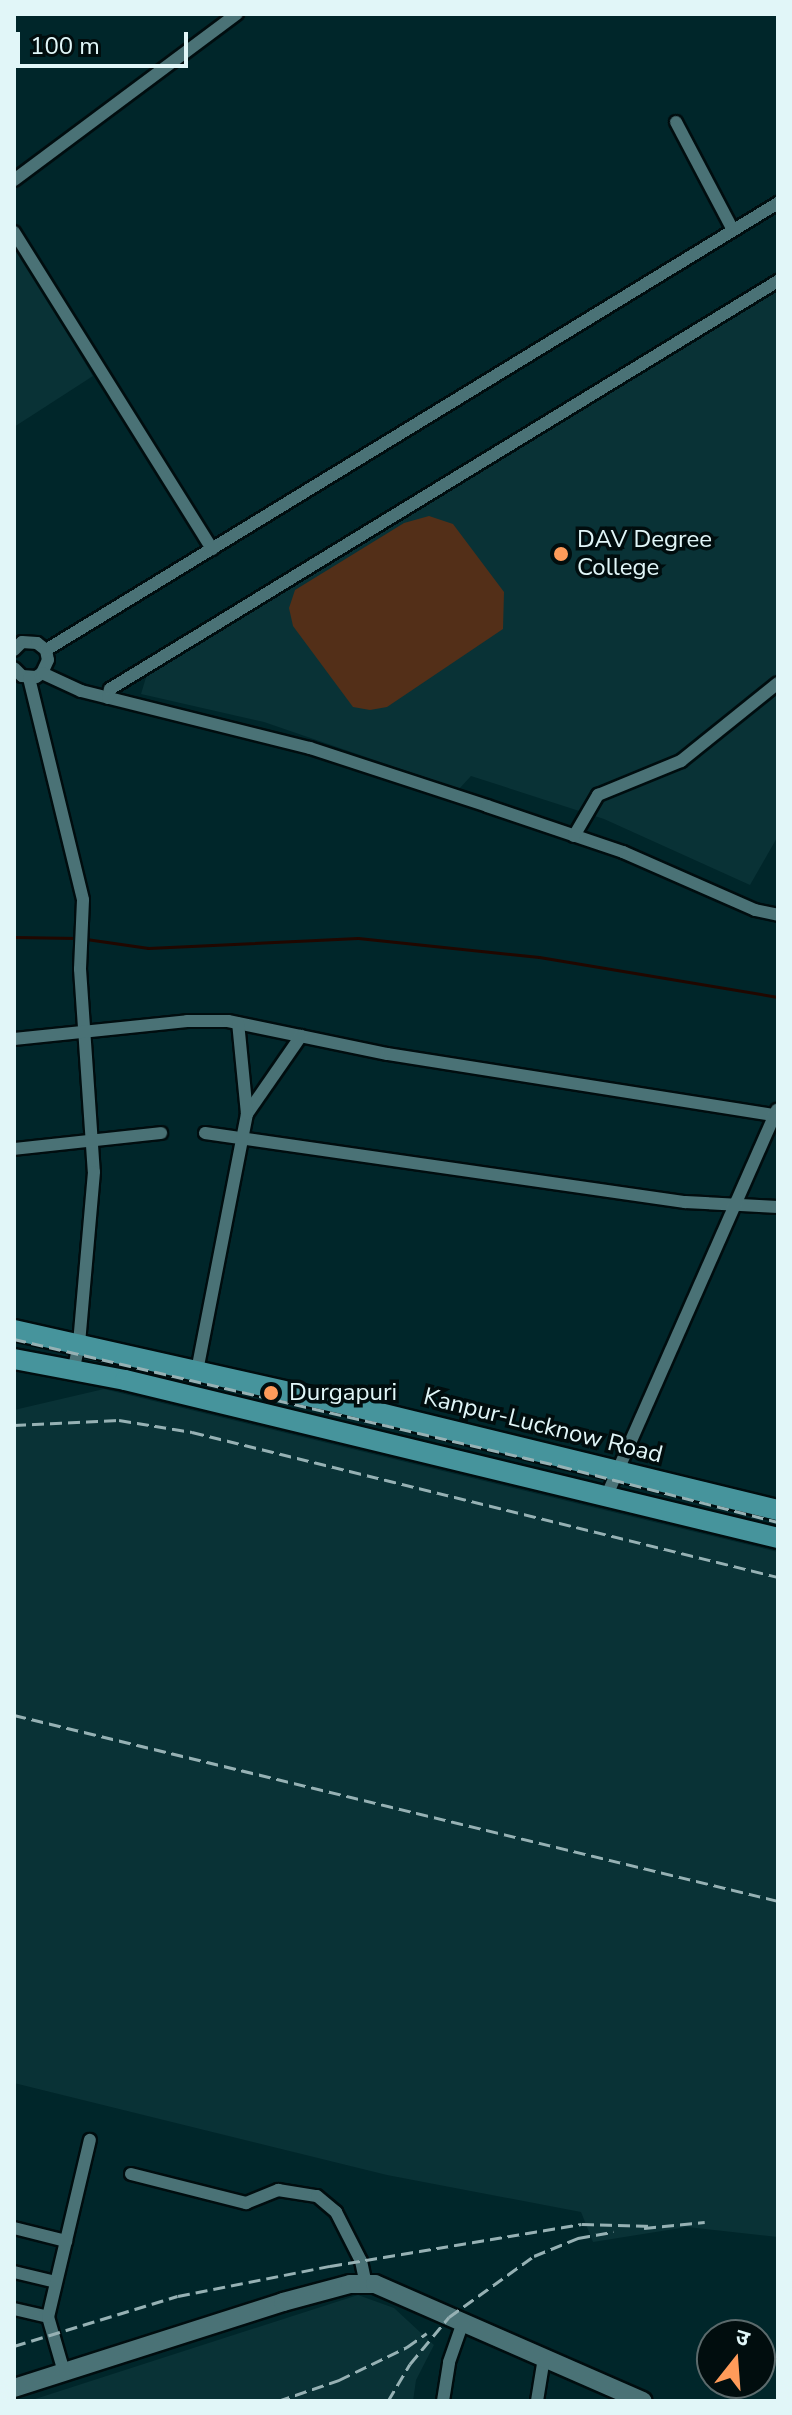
<!DOCTYPE html>
<meta charset="utf-8">
<style>
body{margin:0}
#map{position:relative;width:792px;height:2415px;overflow:hidden;background:#00262a;font-family:"Nunito Sans","Noto Sans Devanagari",sans-serif}
div>[style]{position:absolute}
.built>*{inset:0;background:#093236}
.green>*{inset:0;background:#532f18}
.stream>*{height:3px;margin:-1.5px;padding:0 1.5px;transform-origin:1.5px;border-radius:1.5px;background:#200700}
.roads{filter:drop-shadow(2px 0 #000d0f) drop-shadow(-2px 0 #000d0f) drop-shadow(0 2px #000d0f) drop-shadow(0 -2px #000d0f)}
.street>*{height:12px;margin:-6px;padding:0 6px;transform-origin:6px;border-radius:6px;background:#4a7276}
.secondary>*{height:18px;margin:-9px;padding:0 9px;transform-origin:9px;border-radius:9px;background:#4a7276}
.primary>*{height:20px;margin:-10px;padding:0 10px;transform-origin:10px;border-radius:10px;background:#46949c}
.rail>*{height:3px;margin-top:-1.5px;transform-origin:0;background:repeating-linear-gradient(90deg,#96b1b4 0 12px,transparent 0 18px)}
.dots>*{width:22px;height:22px;translate:-50% -50%;box-sizing:border-box;border:4px solid #010d0e;border-radius:50%}
span{translate:-50% -50%;white-space:nowrap;text-align:center;line-height:1.15;-webkit-text-stroke:7px #010d0e;paint-order:stroke}
.poi-label{font-size:24px;color:#e1f6f8}
.left{translate:0 -50%;text-align:left}
.street-label{font-size:24px;color:#e1f6f8}
.frame{position:absolute;inset:0;border:16px solid #e1f6f8;pointer-events:none}
.north{position:absolute;left:696px;top:2319px;width:80px;height:80px;box-sizing:border-box;background:#010d0e;border:2px solid #5b6a6c;border-radius:50%;rotate:17deg;font-size:22px;font-weight:700;line-height:32px;text-align:center;color:#e1f6f8}
.north::after{content:'';display:block;margin:auto;width:28px;height:36px;background:#ff9b5a;clip-path:polygon(50% 0,100% 100%,50% 72%,0 100%)}
.scale{position:absolute;left:16px;top:32px;width:172px;height:36px;box-sizing:border-box;border:4px solid #e1f6f8;border-top:0;padding-left:10px;font-size:24px;line-height:28px;white-space:nowrap;color:#e1f6f8;-webkit-text-stroke:6px #010d0e;paint-order:stroke}
</style>
<div id="map">
<div class="built">
<div style="clip-path:polygon(14px 245px,93px 376px,14px 427px)"></div>
<div style="clip-path:polygon(778px 288px,778px 836px,750px 885px,604px 819px,471px 776px,459px 789px,264px 722px,141px 694px,147px 674px)"></div>
<div style="clip-path:polygon(104px 1389px,778px 1552px,778px 2237px,687px 2227px,593px 2242px,581px 2212px,387px 2175px,14px 2083px,14px 1410px)"></div>
<div style="clip-path:polygon(358px 2295px,394px 2308px,434px 2345px,416px 2380px,413px 2401px,29px 2401px)"></div>
</div>
<div class="green">
<div style="clip-path:polygon(429px 516px,453px 524px,504px 592px,503px 629px,387px 707px,370px 710px,353px 707px,293px 626px,289px 608px,295px 590px,404px 523px)"></div>
</div>
<div class="stream">
<div style="left:14px;top:937px;width:64px;rotate:0.9deg"></div>
<div style="left:86px;top:939px;width:63px;rotate:8.3deg"></div>
<div style="left:148px;top:948px;width:210px;rotate:-2.7deg"></div>
<div style="left:358px;top:938px;width:182px;rotate:6deg"></div>
<div style="left:539px;top:957px;width:242px;rotate:9.5deg"></div>
</div>
<div class="roads">
<div class="street">
<div style="left:676px;top:122px;width:122px;rotate:62.2deg"></div>
<div style="left:14px;top:180px;width:278px;rotate:-36.7deg"></div>
<div style="left:14px;top:232px;width:374px;rotate:58deg"></div>
<div style="left:14px;top:650px;width:11px;rotate:-45deg"></div>
<div style="left:22px;top:642px;width:15px;rotate:4deg"></div>
<div style="left:37px;top:643px;width:11px;rotate:38deg"></div>
<div style="left:46px;top:650px;width:10px;rotate:79deg"></div>
<div style="left:48px;top:660px;width:14px;rotate:115deg"></div>
<div style="left:42px;top:673px;width:7px;rotate:146deg"></div>
<div style="left:36px;top:677px;width:14px;rotate:-176deg"></div>
<div style="left:22px;top:676px;width:11px;rotate:-135deg"></div>
<div style="left:46px;top:650px;width:858px;rotate:-31.41deg"></div>
<div style="left:42px;top:673px;width:43px;rotate:24.8deg"></div>
<div style="left:81px;top:691px;width:236px;rotate:14deg"></div>
<div style="left:310px;top:748px;width:186px;rotate:18.1deg"></div>
<div style="left:487px;top:806px;width:144px;rotate:18.7deg"></div>
<div style="left:623px;top:852px;width:144px;rotate:23.7deg"></div>
<div style="left:755px;top:910px;width:24px;rotate:12deg"></div>
<div style="left:29px;top:678px;width:228px;rotate:76.3deg"></div>
<div style="left:83px;top:900px;width:69px;rotate:92.5deg"></div>
<div style="left:80px;top:969px;width:203px;rotate:86.1deg"></div>
<div style="left:94px;top:1172px;width:173px;rotate:95deg"></div>
<div style="left:79px;top:1344px;width:29px;rotate:102deg"></div>
<div style="left:108px;top:698px;width:9px;rotate:-77deg"></div>
<div style="left:110px;top:689px;width:783px;rotate:-31.42deg"></div>
<div style="left:574px;top:836px;width:48px;rotate:-59.7deg"></div>
<div style="left:598px;top:795px;width:90px;rotate:-22.3deg"></div>
<div style="left:681px;top:761px;width:124px;rotate:-38.8deg"></div>
<div style="left:14px;top:1039px;width:174px;rotate:-5.9deg"></div>
<div style="left:187px;top:1021px;width:41px"></div>
<div style="left:228px;top:1021px;width:163px;rotate:11.7deg"></div>
<div style="left:388px;top:1054px;width:392px;rotate:9deg"></div>
<div style="left:247px;top:1114px;width:95px;rotate:-55.3deg"></div>
<div style="left:205px;top:1133px;width:485px;rotate:8.2deg"></div>
<div style="left:685px;top:1202px;width:93px;rotate:3.1deg"></div>
<div style="left:14px;top:1149px;width:148px;rotate:-6.2deg"></div>
<div style="left:197px;top:1371px;width:262px;rotate:-79deg"></div>
<div style="left:247px;top:1114px;width:91px;rotate:-95.6deg"></div>
<div style="left:607px;top:1495px;width:421px;rotate:-66.2deg"></div>
<div style="left:131px;top:2174px;width:119px;rotate:14.2deg"></div>
<div style="left:246px;top:2203px;width:35px;rotate:-22deg"></div>
<div style="left:278px;top:2190px;width:39px;rotate:9deg"></div>
<div style="left:317px;top:2196px;width:25px;rotate:40deg"></div>
<div style="left:336px;top:2212px;width:55px;rotate:63deg"></div>
<div style="left:361px;top:2261px;width:24px;rotate:78deg"></div>
<div style="left:14px;top:2228px;width:54px;rotate:14deg"></div>
<div style="left:14px;top:2272px;width:43px;rotate:13.4deg"></div>
<div style="left:14px;top:2309px;width:35px;rotate:13deg"></div>
<div style="left:64px;top:2372px;width:57px;rotate:-106.2deg"></div>
<div style="left:48px;top:2317px;width:182px;rotate:-76.7deg"></div>
<div style="left:443px;top:2401px;width:39px;rotate:-81deg"></div>
<div style="left:449px;top:2362px;width:42px;rotate:-70.7deg"></div>
<div style="left:537px;top:2401px;width:44px;rotate:-80.8deg"></div>
</div>
<div class="secondary">
<div style="left:14px;top:2388px;width:282px;rotate:-17.7deg"></div>
<div style="left:283px;top:2302px;width:69px;rotate:-15deg"></div>
<div style="left:350px;top:2284px;width:25px"></div>
<div style="left:375px;top:2284px;width:292px;rotate:23.6deg"></div>
</div>
<div class="primary">
<div style="left:14px;top:1330px;width:345px;rotate:12.7deg"></div>
<div style="left:351px;top:1406px;width:439px;rotate:13.7deg"></div>
<div style="left:14px;top:1359px;width:113px;rotate:10.7deg"></div>
<div style="left:125px;top:1380px;width:672px;rotate:13.6deg"></div>
</div>
</div>
<div class="rail">
<div style="left:14px;top:1339px;width:561px;rotate:13.09deg"></div>
<div style="left:560px;top:1466px;width:225px;rotate:14.4deg"></div>
<div style="left:14px;top:1425px;width:105px;rotate:-2.7deg"></div>
<div style="left:119px;top:1420px;width:74px;rotate:9.3deg"></div>
<div style="left:192px;top:1432px;width:604px;rotate:13.9deg"></div>
<div style="left:14px;top:1715px;width:786px;rotate:13.68deg"></div>
<div style="left:644px;top:2228px;width:61px;rotate:-5.6deg"></div>
<div style="left:14px;top:2346px;width:171px;rotate:-17deg"></div>
<div style="left:178px;top:2296px;width:155px;rotate:-11.2deg"></div>
<div style="left:330px;top:2266px;width:255px;rotate:-9.5deg"></div>
<div style="left:582px;top:2224px;width:71px;rotate:1.6deg"></div>
<div style="left:278px;top:2401px;width:65px;rotate:-19deg"></div>
<div style="left:339px;top:2380px;width:76px;rotate:-25.9deg"></div>
<div style="left:407px;top:2347px;width:24px;rotate:-35deg"></div>
<div style="left:388px;top:2401px;width:43px;rotate:-59.3deg"></div>
<div style="left:410px;top:2364px;width:61px;rotate:-50.3deg"></div>
<div style="left:449px;top:2317px;width:105px;rotate:-35.7deg"></div>
<div style="left:534px;top:2256px;width:48px;rotate:-22.2deg"></div>
<div style="left:578px;top:2238px;width:36px;rotate:-10deg"></div>
</div>
<div class="dots">
<div style="left:561px;top:554px;background:#ff9b5a"></div>
<div style="left:271px;top:1393px;background:#ff9b5a"></div>
</div>
<div class="poi-label">
<span class="left" style="left:577px;top:554px">DAV Degree<br>College</span>
<span class="left" style="left:289px;top:1393px">Durgapuri</span>
</div>
<div class="street-label">
<span style="left:543px;top:1426px;rotate:14deg">Kanpur-Lucknow Road</span>
</div>
<div class="frame"></div>
<div class="north">उ</div>
<div class="scale">100 m</div>
</div>
